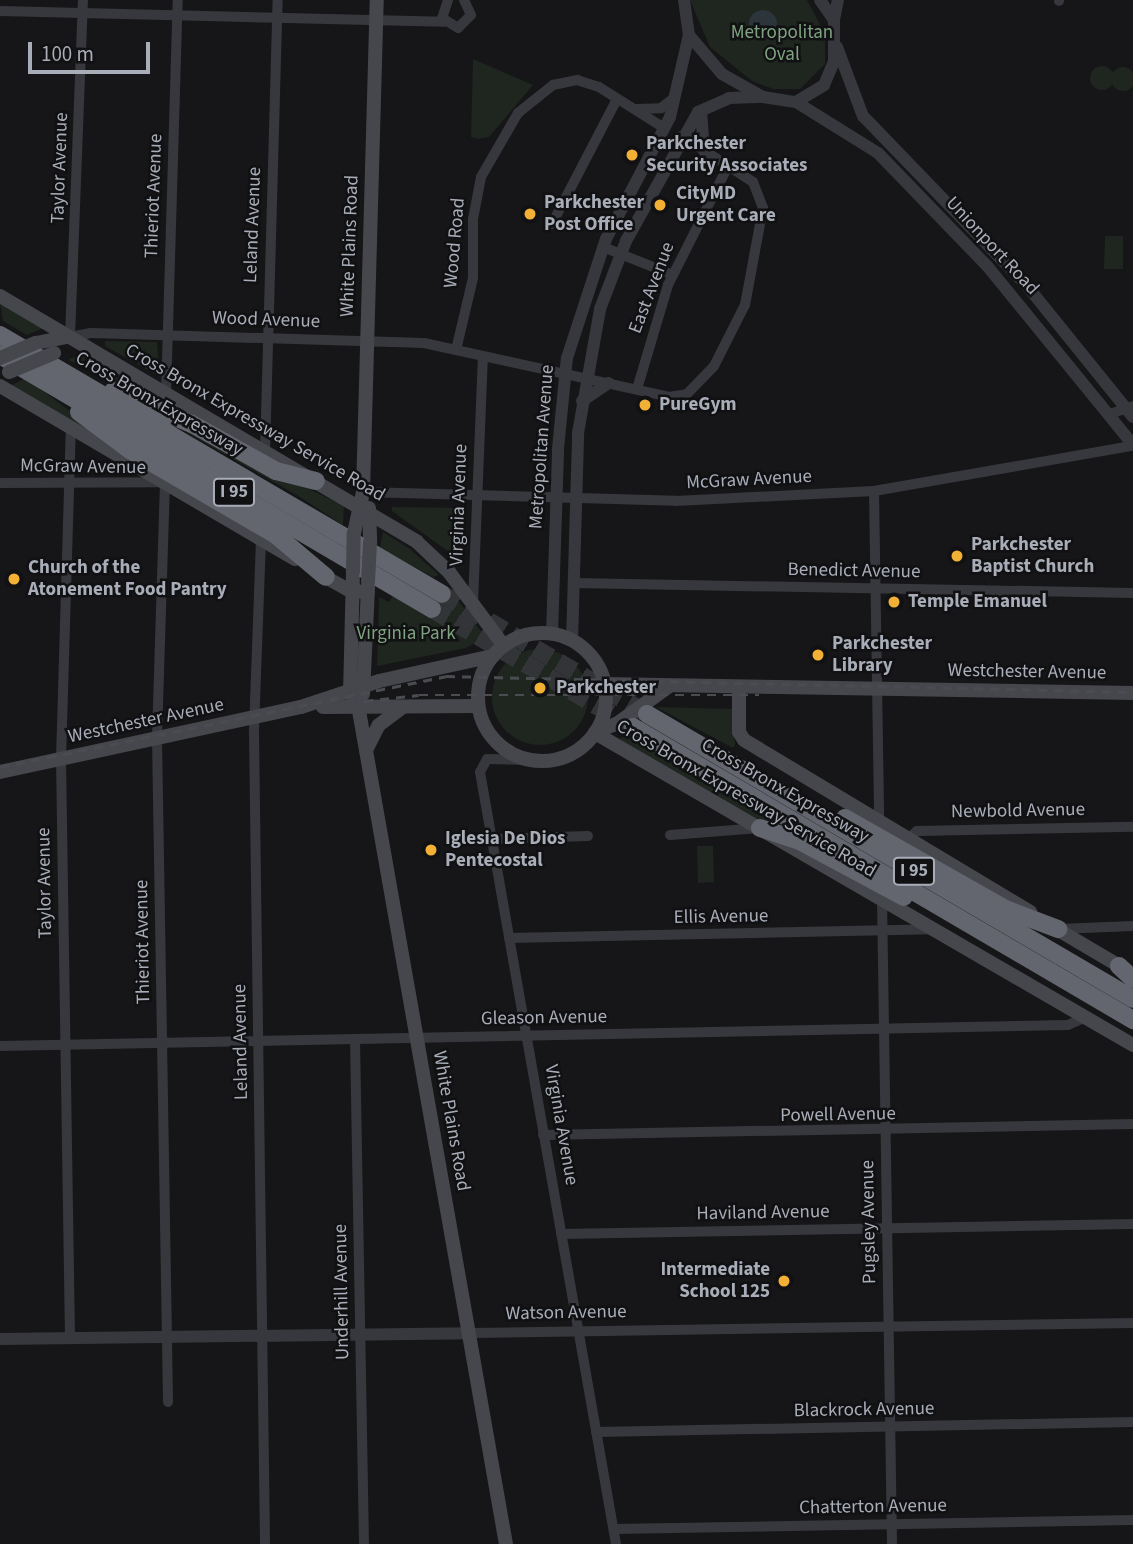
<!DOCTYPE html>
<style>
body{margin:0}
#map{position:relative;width:1133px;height:1544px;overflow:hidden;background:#161618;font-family:"Source Sans 3",sans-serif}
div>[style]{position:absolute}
.green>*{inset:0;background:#1e261f}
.round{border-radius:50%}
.water>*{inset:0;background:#2c353c}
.motorway-tunnel>*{height:18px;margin-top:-9px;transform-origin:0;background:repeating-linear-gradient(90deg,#333438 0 18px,transparent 0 27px)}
.minor>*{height:10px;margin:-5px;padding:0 5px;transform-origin:5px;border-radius:5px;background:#37383d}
.tertiary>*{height:12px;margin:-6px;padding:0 6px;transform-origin:6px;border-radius:6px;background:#37383d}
.secondary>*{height:14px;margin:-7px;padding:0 7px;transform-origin:7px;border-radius:7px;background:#45474d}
.secondary>.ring{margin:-7px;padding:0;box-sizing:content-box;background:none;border:14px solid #45474d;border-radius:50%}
.motorway>*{height:18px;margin:-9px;padding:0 9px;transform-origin:9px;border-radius:9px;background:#63666e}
.rail>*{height:2.5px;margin-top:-1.25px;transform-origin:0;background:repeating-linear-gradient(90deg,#4a4c52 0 9px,transparent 0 16px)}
.secondary-bridge>*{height:14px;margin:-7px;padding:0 7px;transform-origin:7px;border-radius:7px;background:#45474d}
.dots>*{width:19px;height:19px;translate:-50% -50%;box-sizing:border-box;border:4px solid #111113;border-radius:50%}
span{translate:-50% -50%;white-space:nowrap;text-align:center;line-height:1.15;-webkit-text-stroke:5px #111113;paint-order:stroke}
.shield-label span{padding:2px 5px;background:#111113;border:2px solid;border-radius:5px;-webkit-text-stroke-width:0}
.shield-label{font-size:18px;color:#a8adb8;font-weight:700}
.park-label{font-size:19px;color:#7fa381}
.poi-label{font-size:19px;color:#a8adb8;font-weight:700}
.left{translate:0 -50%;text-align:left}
.right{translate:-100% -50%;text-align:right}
.street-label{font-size:19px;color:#a8adb8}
.scale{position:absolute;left:28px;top:42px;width:122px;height:32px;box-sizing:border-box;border:4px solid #a8adb8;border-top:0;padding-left:9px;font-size:21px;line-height:24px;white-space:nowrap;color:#a8adb8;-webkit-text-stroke:5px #111113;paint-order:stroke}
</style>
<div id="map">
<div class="green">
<div style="clip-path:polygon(690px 0,807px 0,825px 34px,825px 64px,800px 89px,773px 89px,752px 81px,710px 47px)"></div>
<div style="clip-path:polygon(473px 59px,533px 85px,489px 137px,478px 139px,471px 137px)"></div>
<div class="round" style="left:1090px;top:66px;width:24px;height:24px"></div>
<div class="round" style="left:1111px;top:67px;width:24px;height:24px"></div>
<div style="clip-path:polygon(1105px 236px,1123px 236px,1123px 269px,1104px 269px)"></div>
<div style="clip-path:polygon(0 303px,43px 328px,27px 335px,3px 321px)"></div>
<div style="clip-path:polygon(105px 341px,157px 342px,160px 377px,105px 346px)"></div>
<div style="clip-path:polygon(84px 352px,202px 422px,68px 360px)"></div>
<div style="clip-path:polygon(26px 378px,91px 427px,88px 431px,10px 386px)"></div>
<div style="clip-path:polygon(151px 412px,344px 506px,343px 525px,300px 497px)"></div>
<div style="clip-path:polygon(392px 507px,466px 508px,463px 562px,392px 511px)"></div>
<div style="clip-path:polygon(383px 532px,410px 549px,439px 575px,433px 577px,380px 548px)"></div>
<div style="clip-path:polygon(447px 585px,485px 637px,466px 648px,377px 666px,379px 597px,389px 602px,393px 596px,427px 617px)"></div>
<div class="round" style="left:492px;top:649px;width:96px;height:96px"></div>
<div style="clip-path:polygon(656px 707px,732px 709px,735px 744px,733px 748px)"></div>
<div style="clip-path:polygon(625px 734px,797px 833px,751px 818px,619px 740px)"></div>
<div style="clip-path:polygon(697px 846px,713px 846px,714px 882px,698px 883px)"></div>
</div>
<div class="water">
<div class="round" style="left:749px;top:10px;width:28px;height:28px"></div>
</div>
<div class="motorway-tunnel">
<div style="left:442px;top:594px;width:238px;rotate:30.3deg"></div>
<div style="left:432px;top:609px;width:233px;rotate:30.4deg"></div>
</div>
<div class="minor">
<div style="left:448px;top:0;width:19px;rotate:108deg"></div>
<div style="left:442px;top:18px;width:19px;rotate:32deg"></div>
<div style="left:458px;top:28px;width:18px;rotate:-45deg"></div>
<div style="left:471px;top:15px;width:17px;rotate:-115deg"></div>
<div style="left:1059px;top:1px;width:1px;rotate:-90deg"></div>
<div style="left:0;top:11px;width:444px;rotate:1.4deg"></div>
<div style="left:637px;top:109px;width:24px;rotate:-2deg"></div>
<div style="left:661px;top:108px;width:18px;rotate:-38deg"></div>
<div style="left:552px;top:224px;width:141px;rotate:-62.5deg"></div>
<div style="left:603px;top:247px;width:75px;rotate:21.8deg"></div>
<div style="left:70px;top:337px;width:21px;rotate:-11deg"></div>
<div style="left:91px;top:333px;width:333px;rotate:1.7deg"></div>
<div style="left:424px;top:343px;width:251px;rotate:12.4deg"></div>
<div style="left:669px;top:397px;width:18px;rotate:-9deg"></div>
<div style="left:687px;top:394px;width:39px;rotate:-46deg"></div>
<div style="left:714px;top:366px;width:68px;rotate:-63.1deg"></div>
<div style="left:745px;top:305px;width:99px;rotate:-79.5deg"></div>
<div style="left:763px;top:208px;width:28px;rotate:-111deg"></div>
<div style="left:753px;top:182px;width:85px;rotate:-147.1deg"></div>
<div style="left:70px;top:337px;width:337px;rotate:-87.8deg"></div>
<div style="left:456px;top:350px;width:74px;rotate:-76.7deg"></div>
<div style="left:473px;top:278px;width:59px;rotate:-90deg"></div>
<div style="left:473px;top:219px;width:43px;rotate:-79.2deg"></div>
<div style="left:481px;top:177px;width:74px;rotate:-60deg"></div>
<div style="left:518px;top:113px;width:45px;rotate:-38.7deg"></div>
<div style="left:553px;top:85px;width:25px;rotate:-12deg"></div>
<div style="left:577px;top:80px;width:23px;rotate:18deg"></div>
<div style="left:599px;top:87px;width:77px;rotate:32.2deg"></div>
<div style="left:637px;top:389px;width:109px;rotate:-73.4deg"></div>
<div style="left:668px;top:285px;width:133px;rotate:-63.2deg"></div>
<div style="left:166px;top:394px;width:394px;rotate:-88.3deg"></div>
<div style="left:1110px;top:414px;width:24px;rotate:-19deg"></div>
<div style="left:265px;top:452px;width:452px;rotate:-88.4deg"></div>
<div style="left:0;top:483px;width:165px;rotate:-0.3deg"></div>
<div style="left:165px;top:482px;width:256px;rotate:91.8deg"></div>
<div style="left:157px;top:738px;width:664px;rotate:89.05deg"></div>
<div style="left:874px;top:491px;width:331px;rotate:89.1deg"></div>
<div style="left:363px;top:492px;width:313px;rotate:1.6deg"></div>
<div style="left:676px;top:501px;width:198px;rotate:-2.9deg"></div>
<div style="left:874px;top:491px;width:263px;rotate:-9.9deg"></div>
<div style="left:261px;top:539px;width:195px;rotate:92.1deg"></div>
<div style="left:254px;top:734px;width:810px;rotate:89.22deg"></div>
<div style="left:574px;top:583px;width:559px;rotate:1.02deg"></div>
<div style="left:473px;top:603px;width:247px;rotate:-87.7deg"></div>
<div style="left:531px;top:760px;width:44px;rotate:-178.7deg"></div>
<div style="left:487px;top:759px;width:15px;rotate:118deg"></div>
<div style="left:480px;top:772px;width:784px;rotate:80.01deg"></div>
<div style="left:670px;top:835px;width:90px;rotate:-4.4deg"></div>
<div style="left:492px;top:839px;width:96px;rotate:-1.8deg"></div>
<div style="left:908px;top:839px;width:12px;rotate:-42deg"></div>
<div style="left:917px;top:831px;width:216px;rotate:-1.1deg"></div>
<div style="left:882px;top:899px;width:645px;rotate:89.11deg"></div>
<div style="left:1058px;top:929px;width:75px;rotate:-2.3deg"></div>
<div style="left:509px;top:938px;width:423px;rotate:-1.2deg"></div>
<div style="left:355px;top:1039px;width:505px;rotate:88.98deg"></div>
<div style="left:0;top:1046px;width:1068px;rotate:-1.13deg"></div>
<div style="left:1068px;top:1025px;width:20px;rotate:-24deg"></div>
<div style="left:543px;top:1135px;width:590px;rotate:-1.07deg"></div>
<div style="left:561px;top:1234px;width:572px;rotate:-1deg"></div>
<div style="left:469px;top:1333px;width:664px;rotate:-0.86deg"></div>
<div style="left:70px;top:1338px;width:579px;rotate:-90.89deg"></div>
<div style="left:61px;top:759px;width:332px;rotate:-88.3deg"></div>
<div style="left:596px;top:1432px;width:537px;rotate:-1.07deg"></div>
<div style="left:614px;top:1529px;width:519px;rotate:-0.99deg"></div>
</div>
<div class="tertiary">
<div style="left:684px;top:0;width:35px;rotate:82deg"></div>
<div style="left:689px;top:35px;width:51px;rotate:49.8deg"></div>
<div style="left:722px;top:74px;width:47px;rotate:29.3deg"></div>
<div style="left:763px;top:97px;width:33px;rotate:9deg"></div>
<div style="left:796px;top:102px;width:33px;rotate:-31deg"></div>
<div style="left:824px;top:85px;width:26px;rotate:-67deg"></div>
<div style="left:834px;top:61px;width:41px;rotate:-90deg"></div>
<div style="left:834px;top:20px;width:24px;rotate:-125deg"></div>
<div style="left:834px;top:20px;width:20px;rotate:-79deg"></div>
<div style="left:837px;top:47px;width:74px;rotate:69.4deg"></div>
<div style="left:863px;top:116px;width:238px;rotate:46deg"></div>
<div style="left:1028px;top:287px;width:167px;rotate:51.1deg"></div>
<div style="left:796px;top:102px;width:97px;rotate:31.9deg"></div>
<div style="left:878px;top:153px;width:158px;rotate:46deg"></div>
<div style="left:988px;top:267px;width:230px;rotate:50.8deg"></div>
<div style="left:701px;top:111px;width:40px;rotate:85.7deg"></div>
<div style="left:582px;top:401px;width:32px;rotate:-34deg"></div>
<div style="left:552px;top:634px;width:185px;rotate:-88.1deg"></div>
<div style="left:558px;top:449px;width:91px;rotate:-84.4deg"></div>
<div style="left:567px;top:358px;width:125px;rotate:-71.9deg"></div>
<div style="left:606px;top:239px;width:138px;rotate:-62.3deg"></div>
<div style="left:670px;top:117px;width:84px;rotate:-77deg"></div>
<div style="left:572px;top:641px;width:208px;rotate:-88.3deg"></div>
<div style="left:578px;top:433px;width:126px;rotate:-79.9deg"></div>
<div style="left:600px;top:309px;width:73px;rotate:-69.1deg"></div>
<div style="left:626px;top:241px;width:148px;rotate:-60.8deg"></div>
<div style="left:698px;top:112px;width:34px;rotate:-24deg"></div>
<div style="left:729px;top:98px;width:34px;rotate:-2deg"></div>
<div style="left:0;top:1339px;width:469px;rotate:-0.7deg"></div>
</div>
<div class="secondary">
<div style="left:0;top:296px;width:484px;rotate:30.5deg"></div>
<div style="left:417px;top:542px;width:44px;rotate:43.2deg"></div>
<div style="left:449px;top:572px;width:92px;rotate:53.4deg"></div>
<div style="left:36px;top:343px;width:33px;rotate:-11deg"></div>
<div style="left:0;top:386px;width:342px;rotate:30.4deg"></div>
<div style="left:369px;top:508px;width:34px;rotate:88deg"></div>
<div style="left:354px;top:533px;width:42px;rotate:-77.6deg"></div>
<div style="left:363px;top:492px;width:492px;rotate:-88.4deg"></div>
<div style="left:353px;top:572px;width:120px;rotate:91.4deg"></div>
<div style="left:350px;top:692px;width:15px;rotate:58deg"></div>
<div style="left:358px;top:705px;width:852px;rotate:80deg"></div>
<div style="left:318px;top:573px;width:33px;rotate:29deg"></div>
<div style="left:347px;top:589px;width:21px;rotate:11deg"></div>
<div class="ring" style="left:478px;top:633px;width:114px;height:114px"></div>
<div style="left:604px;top:684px;width:529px;rotate:0.97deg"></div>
<div style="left:739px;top:688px;width:44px;rotate:90deg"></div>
<div style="left:739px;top:732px;width:9px;rotate:58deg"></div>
<div style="left:744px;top:740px;width:334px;rotate:31deg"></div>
<div style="left:363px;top:694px;width:108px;rotate:-87.3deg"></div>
<div style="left:323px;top:707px;width:155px;rotate:-0.4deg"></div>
<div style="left:595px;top:732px;width:25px;rotate:-21deg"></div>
<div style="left:618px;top:723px;width:62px;rotate:-35.8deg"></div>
<div style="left:595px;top:733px;width:622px;rotate:30.11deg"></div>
<div style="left:366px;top:750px;width:28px;rotate:-63deg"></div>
<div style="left:379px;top:725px;width:30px;rotate:-37deg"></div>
<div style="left:0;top:772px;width:308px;rotate:-12.2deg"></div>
<div style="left:301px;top:707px;width:82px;rotate:-18.4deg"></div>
<div style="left:379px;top:681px;width:117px;rotate:-12.4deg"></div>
<div style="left:1050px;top:925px;width:88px;rotate:30.6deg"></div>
</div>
<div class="motorway">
<div style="left:0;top:335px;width:512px;rotate:30.37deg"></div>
<div style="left:0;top:355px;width:501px;rotate:30.45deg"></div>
<div style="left:113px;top:391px;width:86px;rotate:22.7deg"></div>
<div style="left:192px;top:424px;width:96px;rotate:29.2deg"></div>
<div style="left:276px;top:471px;width:41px;rotate:14deg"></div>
<div style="left:79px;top:412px;width:64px;rotate:36.7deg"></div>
<div style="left:130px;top:450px;width:169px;rotate:30.2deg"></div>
<div style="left:276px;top:535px;width:65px;rotate:40deg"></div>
<div style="left:647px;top:714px;width:563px;rotate:30.39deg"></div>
<div style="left:633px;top:727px;width:580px;rotate:30.37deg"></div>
<div style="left:845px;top:818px;width:184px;rotate:29.6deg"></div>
<div style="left:1005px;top:909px;width:57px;rotate:20.7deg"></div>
<div style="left:760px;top:828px;width:40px;rotate:18deg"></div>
<div style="left:798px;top:840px;width:120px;rotate:28.3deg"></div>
<div style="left:1119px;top:966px;width:19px;rotate:43deg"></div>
</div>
<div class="rail">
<div style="left:364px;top:701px;width:55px;rotate:-6.2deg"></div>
<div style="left:419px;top:695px;width:340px"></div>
<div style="left:0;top:767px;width:455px;rotate:-11.5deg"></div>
<div style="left:446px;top:676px;width:687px;rotate:1.33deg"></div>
</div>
<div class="secondary-bridge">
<div style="left:0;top:358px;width:39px;rotate:-23deg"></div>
<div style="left:9px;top:372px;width:49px;rotate:-22.9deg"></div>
<div style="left:353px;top:572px;width:39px;rotate:-89deg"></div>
<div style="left:368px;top:582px;width:40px;rotate:-87.1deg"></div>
</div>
<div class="dots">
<div style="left:632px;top:155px;background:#f2b134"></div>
<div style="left:660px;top:205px;background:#f2b134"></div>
<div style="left:530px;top:214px;background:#f2b134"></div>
<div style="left:645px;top:405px;background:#f2b134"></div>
<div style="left:957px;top:556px;background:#f2b134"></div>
<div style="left:14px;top:579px;background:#f2b134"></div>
<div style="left:894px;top:602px;background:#f2b134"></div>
<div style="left:818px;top:655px;background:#f2b134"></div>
<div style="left:540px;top:688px;background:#f2b134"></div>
<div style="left:431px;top:850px;background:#f2b134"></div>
<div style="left:784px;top:1281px;background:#f2b134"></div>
</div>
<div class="shield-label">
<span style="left:234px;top:492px">I 95</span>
<span style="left:914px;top:871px">I 95</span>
</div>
<div class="park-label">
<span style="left:782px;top:44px">Metropolitan<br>Oval</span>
<span style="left:406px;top:634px">Virginia Park</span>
</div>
<div class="poi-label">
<span class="left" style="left:646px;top:155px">Parkchester<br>Security Associates</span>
<span class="left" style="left:676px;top:205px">CityMD<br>Urgent Care</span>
<span class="left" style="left:544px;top:214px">Parkchester<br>Post Office</span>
<span class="left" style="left:659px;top:405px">PureGym</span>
<span class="left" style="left:971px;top:556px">Parkchester<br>Baptist Church</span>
<span class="left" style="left:28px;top:579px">Church of the<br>Atonement Food Pantry</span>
<span class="left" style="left:908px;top:602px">Temple Emanuel</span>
<span class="left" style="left:832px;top:655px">Parkchester<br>Library</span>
<span class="left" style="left:556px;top:688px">Parkchester</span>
<span class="left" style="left:445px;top:850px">Iglesia De Dios<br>Pentecostal</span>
<span class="right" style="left:770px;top:1281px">Intermediate<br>School 125</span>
</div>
<div class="street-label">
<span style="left:60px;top:168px;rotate:-88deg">Taylor Avenue</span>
<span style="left:154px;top:196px;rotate:-88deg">Thieriot Avenue</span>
<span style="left:253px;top:225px;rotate:-88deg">Leland Avenue</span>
<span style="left:455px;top:243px;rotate:-85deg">Wood Road</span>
<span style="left:350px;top:246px;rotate:-88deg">White Plains Road</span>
<span style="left:992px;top:246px;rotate:47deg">Unionport Road</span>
<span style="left:652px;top:288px;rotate:-69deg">East Avenue</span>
<span style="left:266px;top:320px;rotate:2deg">Wood Avenue</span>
<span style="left:159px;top:404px;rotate:30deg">Cross Bronx Expressway</span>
<span style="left:255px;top:423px;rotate:30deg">Cross Bronx Expressway Service Road</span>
<span style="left:542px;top:447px;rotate:-86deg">Metropolitan Avenue</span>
<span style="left:83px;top:467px;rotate:1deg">McGraw Avenue</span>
<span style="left:749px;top:480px;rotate:-3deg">McGraw Avenue</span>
<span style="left:459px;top:505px;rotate:-88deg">Virginia Avenue</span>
<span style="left:854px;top:571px;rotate:1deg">Benedict Avenue</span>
<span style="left:1027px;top:672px;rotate:1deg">Westchester Avenue</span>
<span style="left:146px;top:721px;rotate:-12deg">Westchester Avenue</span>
<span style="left:785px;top:791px;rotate:30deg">Cross Bronx Expressway</span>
<span style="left:746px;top:799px;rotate:30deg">Cross Bronx Expressway Service Road</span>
<span style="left:1018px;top:811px;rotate:-1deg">Newbold Avenue</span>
<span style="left:45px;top:883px;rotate:-91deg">Taylor Avenue</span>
<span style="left:721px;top:917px;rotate:-1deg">Ellis Avenue</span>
<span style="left:143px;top:942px;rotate:-91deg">Thieriot Avenue</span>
<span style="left:544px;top:1018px;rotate:-1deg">Gleason Avenue</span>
<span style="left:241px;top:1042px;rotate:-91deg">Leland Avenue</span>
<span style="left:838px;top:1115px;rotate:-1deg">Powell Avenue</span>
<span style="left:451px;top:1121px;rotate:80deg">White Plains Road</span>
<span style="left:561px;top:1125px;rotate:80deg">Virginia Avenue</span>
<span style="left:763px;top:1213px;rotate:-1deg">Haviland Avenue</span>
<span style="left:869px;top:1222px;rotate:-91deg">Pugsley Avenue</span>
<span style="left:342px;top:1292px;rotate:-91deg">Underhill Avenue</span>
<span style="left:566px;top:1313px;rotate:-1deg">Watson Avenue</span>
<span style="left:864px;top:1410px;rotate:-1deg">Blackrock Avenue</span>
<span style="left:873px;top:1507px;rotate:-1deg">Chatterton Avenue</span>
</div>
<div class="scale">100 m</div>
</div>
